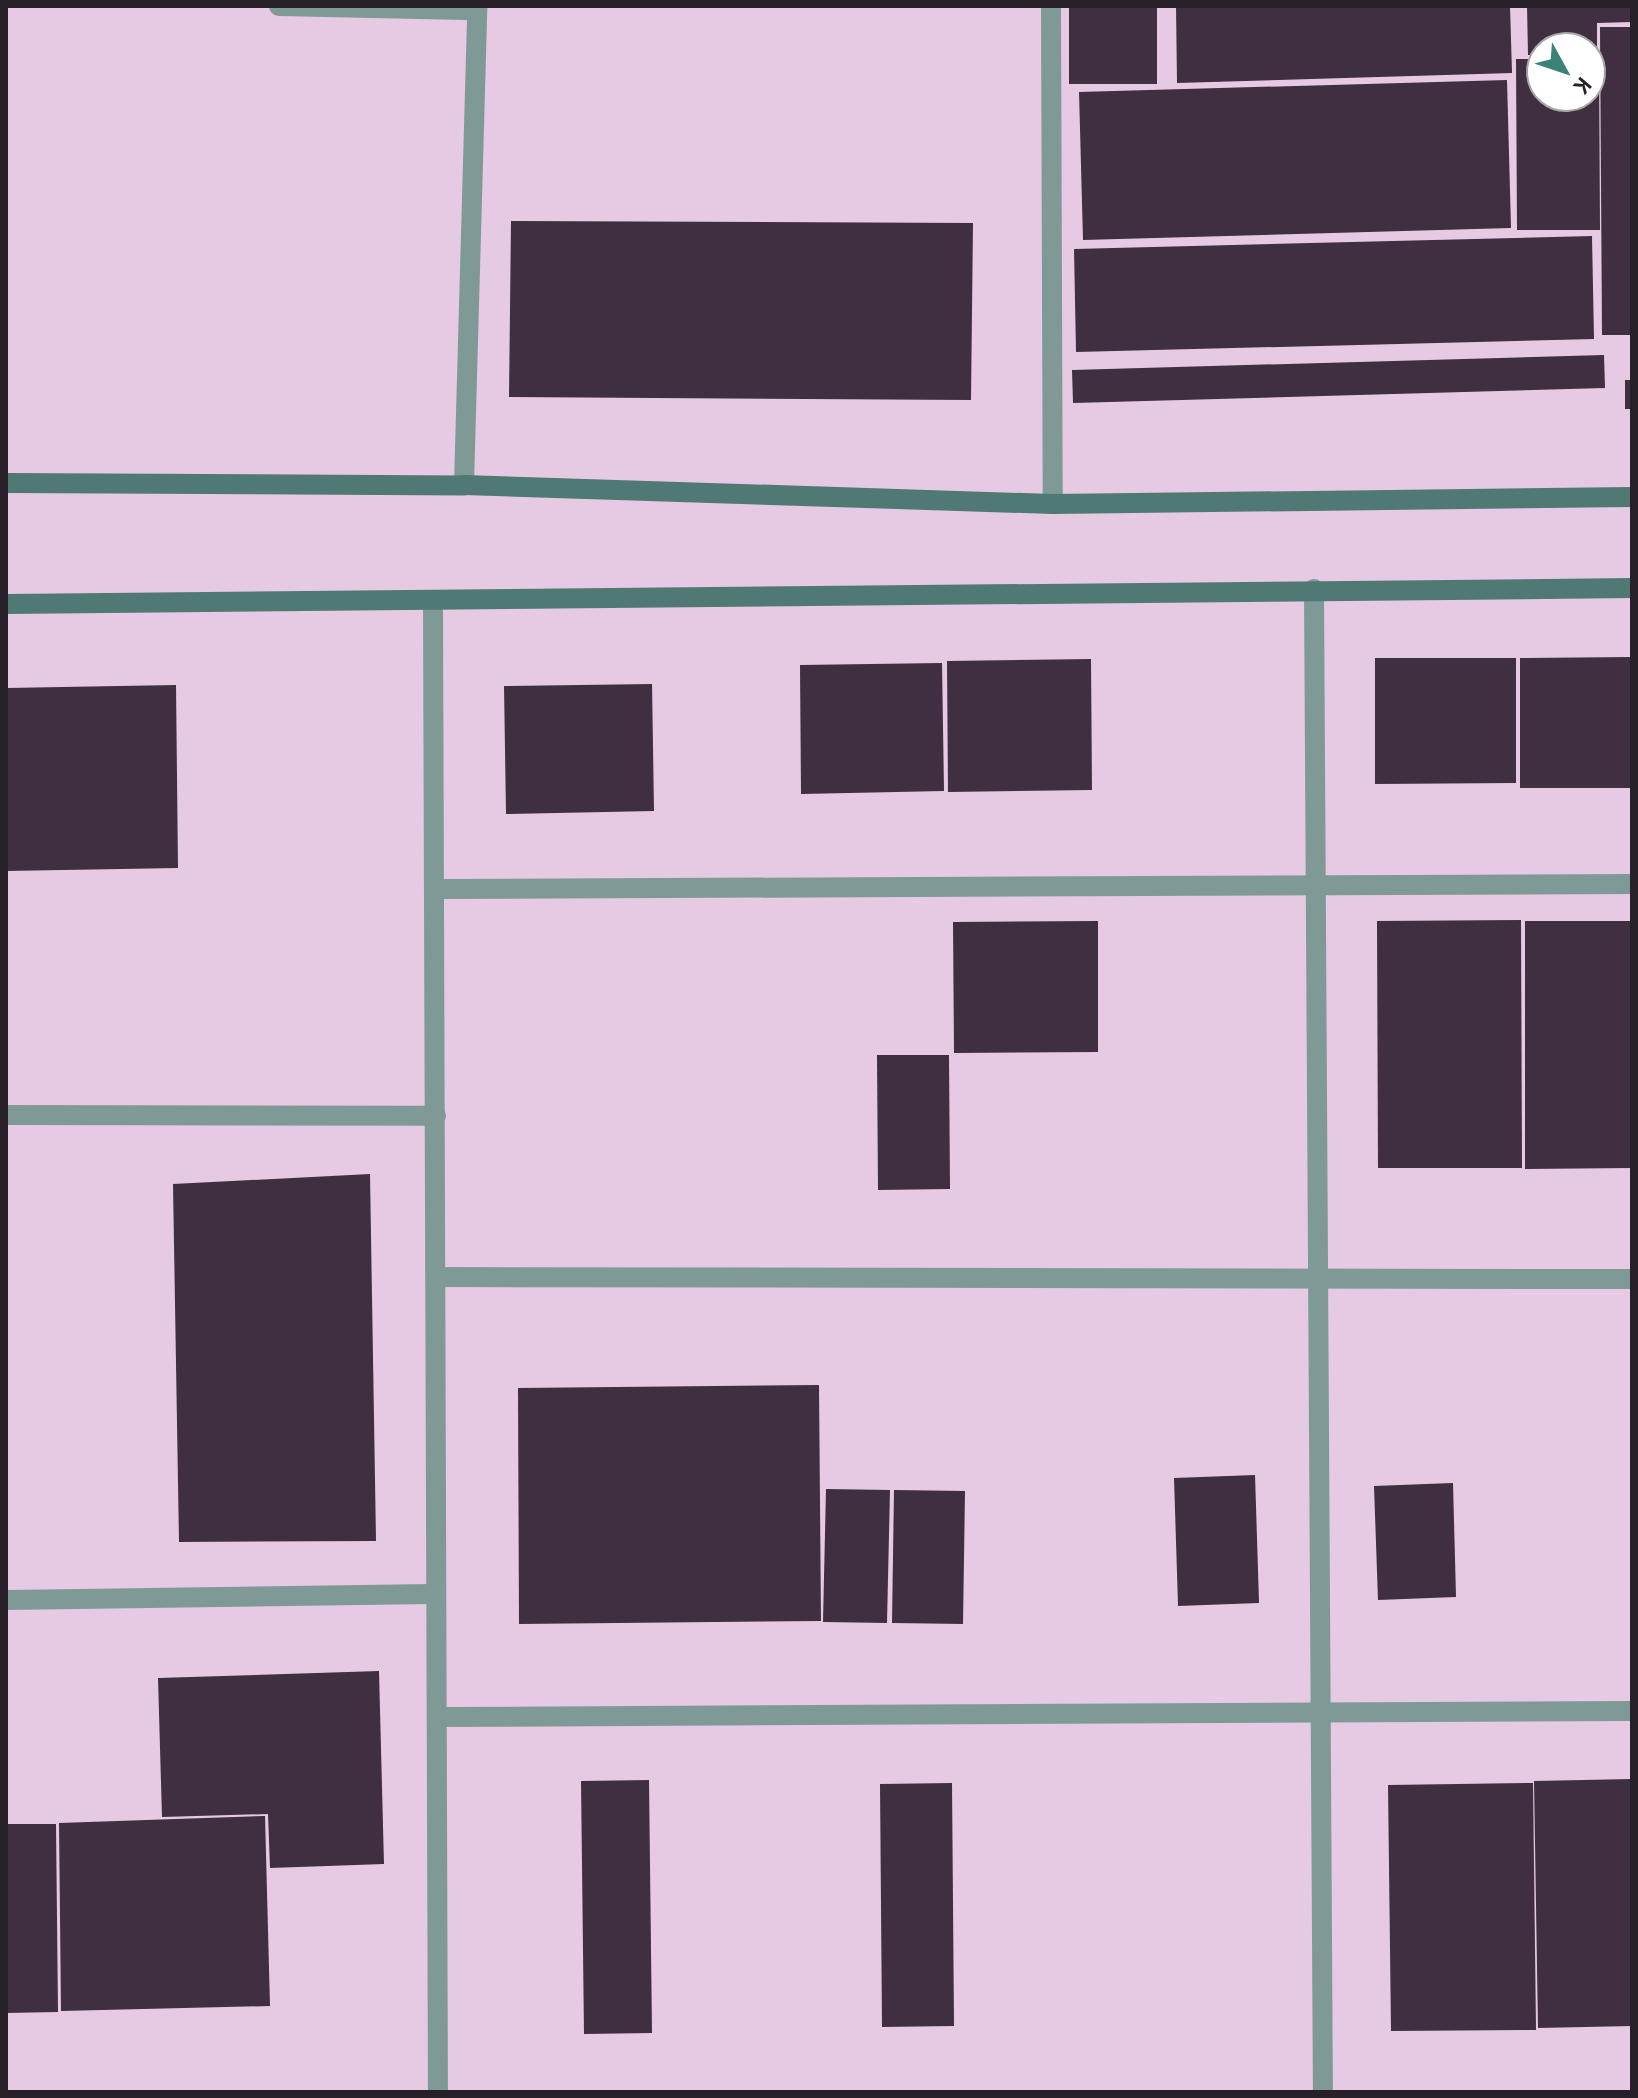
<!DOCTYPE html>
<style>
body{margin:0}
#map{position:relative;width:1638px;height:2098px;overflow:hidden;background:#edd7ec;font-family:"PT Sans",sans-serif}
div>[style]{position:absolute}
.built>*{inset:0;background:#e6cae4}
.building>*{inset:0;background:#402f40}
.minor>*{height:20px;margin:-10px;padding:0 10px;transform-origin:10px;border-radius:10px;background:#7f9a96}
.secondary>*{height:20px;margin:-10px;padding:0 10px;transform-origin:10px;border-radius:10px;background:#507973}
span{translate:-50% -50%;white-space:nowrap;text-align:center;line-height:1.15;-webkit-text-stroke:8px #fff;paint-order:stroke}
.frame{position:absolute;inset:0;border:8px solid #282028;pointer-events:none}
.north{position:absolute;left:1526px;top:32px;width:80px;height:80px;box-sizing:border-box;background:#fff;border:2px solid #a9a6a9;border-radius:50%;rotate:130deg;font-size:22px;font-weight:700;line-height:32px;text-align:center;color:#282028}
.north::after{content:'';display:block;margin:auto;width:28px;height:36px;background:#3c8279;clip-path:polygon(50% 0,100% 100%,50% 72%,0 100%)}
</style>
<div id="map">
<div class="built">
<div style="clip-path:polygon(evenodd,6px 6px,1632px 6px,1632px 2092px,6px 2092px,6px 6px,1542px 48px,1590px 48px,1590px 96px,1542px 96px,1542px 48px)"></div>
</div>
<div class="building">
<div style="clip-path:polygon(1069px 6px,1157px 6px,1157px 84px,1069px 84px)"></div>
<div style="clip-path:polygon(1176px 6px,1510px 6px,1512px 73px,1177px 83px)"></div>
<div style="clip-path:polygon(1527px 6px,1632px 6px,1632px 22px,1597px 23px,1597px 53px,1542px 48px,1542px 55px,1528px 55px)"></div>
<div style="clip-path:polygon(1600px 27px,1632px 27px,1632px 335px,1602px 335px)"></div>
<div style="clip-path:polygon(1599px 58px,1600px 230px,1517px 230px,1516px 59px,1542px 59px,1542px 96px,1590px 96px,1590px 59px)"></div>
<div style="clip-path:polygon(1507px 80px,1511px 228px,1083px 240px,1079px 92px)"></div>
<div style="clip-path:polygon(511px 221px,973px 223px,971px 400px,509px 397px)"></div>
<div style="clip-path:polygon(1592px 236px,1594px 339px,1076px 352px,1074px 249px)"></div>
<div style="clip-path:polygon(1604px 355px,1605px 388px,1073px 403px,1072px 370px)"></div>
<div style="clip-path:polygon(1625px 380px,1632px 380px,1632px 409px,1625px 409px)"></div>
<div style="clip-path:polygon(1632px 657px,1632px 788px,1520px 788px,1520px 658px)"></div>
<div style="clip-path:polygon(1375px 658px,1516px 658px,1516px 783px,1375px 784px)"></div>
<div style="clip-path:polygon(1091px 659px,1092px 790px,948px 792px,947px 661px)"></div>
<div style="clip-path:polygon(942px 663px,944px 791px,801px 794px,800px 665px)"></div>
<div style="clip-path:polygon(652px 684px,654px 811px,506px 814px,504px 686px)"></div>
<div style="clip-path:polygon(176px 685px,178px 868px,6px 871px,6px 688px)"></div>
<div style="clip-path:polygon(1521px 920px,1522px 1168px,1378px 1168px,1377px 921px)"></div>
<div style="clip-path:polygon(1098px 921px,1098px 1052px,954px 1053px,953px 922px)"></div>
<div style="clip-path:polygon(1525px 921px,1632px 921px,1632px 1168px,1525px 1169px)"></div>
<div style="clip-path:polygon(877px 1055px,949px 1055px,950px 1189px,878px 1190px)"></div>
<div style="clip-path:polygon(370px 1174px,376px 1541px,179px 1542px,173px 1184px)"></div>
<div style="clip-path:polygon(819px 1385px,821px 1621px,519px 1624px,518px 1388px)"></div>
<div style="clip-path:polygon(1255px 1475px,1259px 1603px,1178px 1606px,1174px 1478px)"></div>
<div style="clip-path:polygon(1453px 1483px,1456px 1597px,1378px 1600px,1374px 1486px)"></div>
<div style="clip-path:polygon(826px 1489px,890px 1490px,887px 1623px,823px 1622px)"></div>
<div style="clip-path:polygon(894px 1490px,965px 1491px,963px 1624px,892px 1623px)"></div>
<div style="clip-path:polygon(379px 1671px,384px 1864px,270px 1868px,268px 1814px,162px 1817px,158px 1678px)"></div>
<div style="clip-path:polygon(1632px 1779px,1632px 2026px,1538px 2028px,1534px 1781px)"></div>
<div style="clip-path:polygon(649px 1780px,652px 2033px,584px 2034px,581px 1781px)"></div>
<div style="clip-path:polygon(952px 1783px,954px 2026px,882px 2027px,880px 1784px)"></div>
<div style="clip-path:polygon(1533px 1783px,1536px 2030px,1391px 2031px,1388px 1785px)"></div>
<div style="clip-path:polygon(265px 1816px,270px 2006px,61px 2011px,59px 1823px)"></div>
<div style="clip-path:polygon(6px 1824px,56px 1824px,58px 2012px,6px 2013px)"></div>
</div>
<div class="minor">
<div style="left:279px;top:6px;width:198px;rotate:1.2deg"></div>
<div style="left:1051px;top:6px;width:498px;rotate:89.8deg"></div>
<div style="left:464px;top:485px;width:479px;rotate:-88.4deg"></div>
<div style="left:1314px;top:589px;width:1503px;rotate:89.66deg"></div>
<div style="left:433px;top:602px;width:1490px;rotate:89.81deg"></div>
<div style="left:435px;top:889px;width:1197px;rotate:-0.24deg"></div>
<div style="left:6px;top:1115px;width:430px;rotate:0.1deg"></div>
<div style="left:436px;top:1277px;width:1196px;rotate:0.1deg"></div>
<div style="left:6px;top:1600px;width:426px;rotate:-0.8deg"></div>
<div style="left:437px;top:1717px;width:1195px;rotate:-0.29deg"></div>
</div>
<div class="secondary">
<div style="left:6px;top:483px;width:458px;rotate:0.3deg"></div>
<div style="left:464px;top:485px;width:589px;rotate:1.85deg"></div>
<div style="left:1053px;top:504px;width:579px;rotate:-0.69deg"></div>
<div style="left:6px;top:604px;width:1626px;rotate:-0.56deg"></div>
</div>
<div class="frame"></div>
<div class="north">K</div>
</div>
